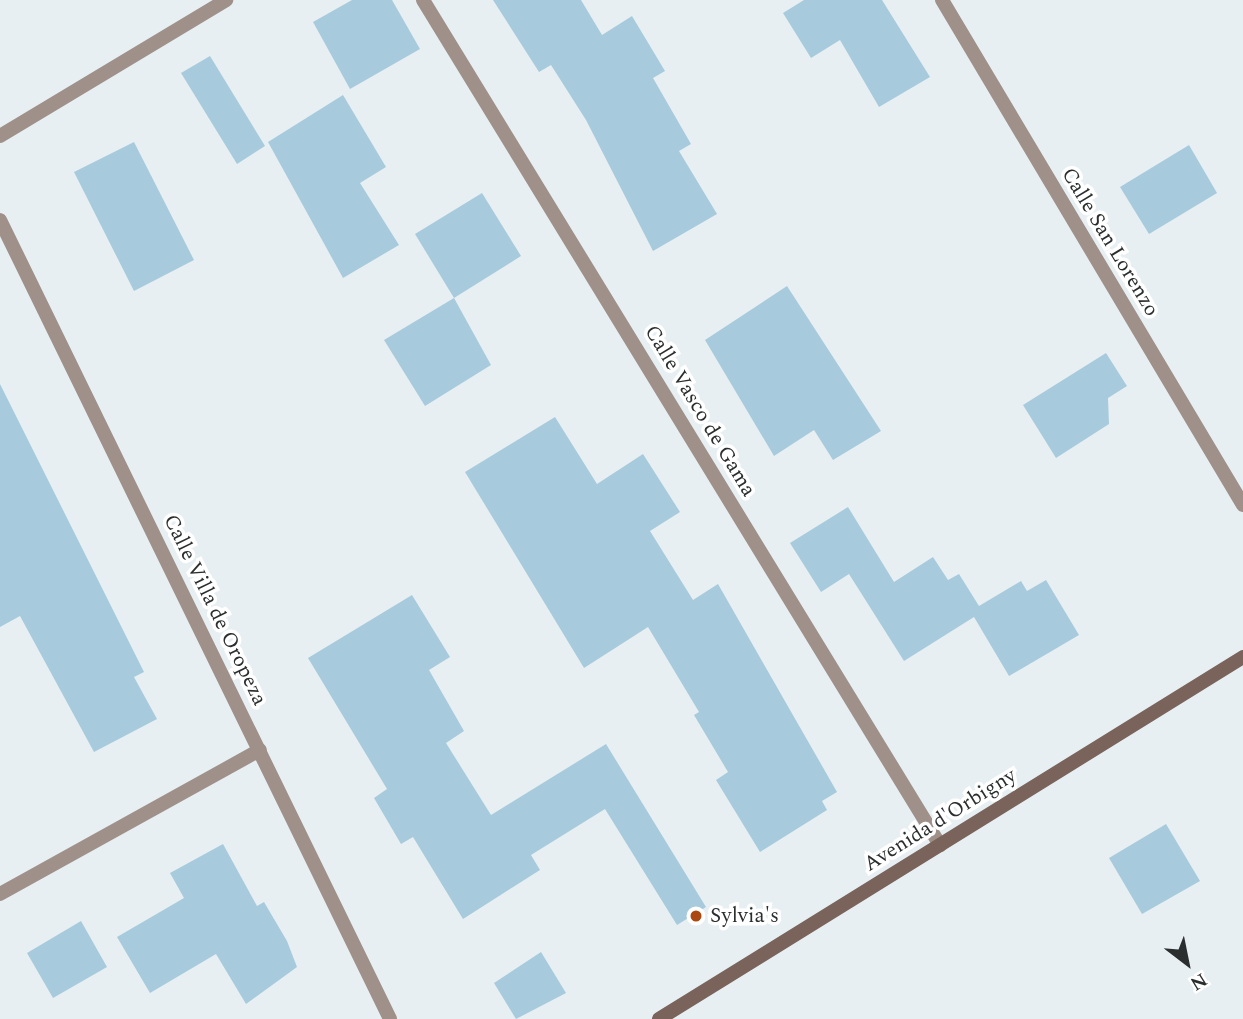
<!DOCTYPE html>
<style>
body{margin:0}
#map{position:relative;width:1243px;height:1019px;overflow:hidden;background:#e7eff3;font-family:Spectral,serif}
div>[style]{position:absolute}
.building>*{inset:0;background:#a7cbdc}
.street>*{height:14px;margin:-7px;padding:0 7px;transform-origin:7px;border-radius:7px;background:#9f9089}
.secondary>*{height:14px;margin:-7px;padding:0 7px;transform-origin:7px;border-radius:7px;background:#79635b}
.dots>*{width:19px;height:19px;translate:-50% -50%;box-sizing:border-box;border:4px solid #fff;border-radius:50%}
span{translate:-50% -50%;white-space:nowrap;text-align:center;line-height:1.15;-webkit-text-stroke:7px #fff;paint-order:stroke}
.street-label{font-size:21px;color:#2b2e2f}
.poi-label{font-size:21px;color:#2b2e2f}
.left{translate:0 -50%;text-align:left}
.north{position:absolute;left:1152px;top:928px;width:70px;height:70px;-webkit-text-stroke:5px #fff;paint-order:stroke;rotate:148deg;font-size:19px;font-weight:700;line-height:28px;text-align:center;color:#2b2e2f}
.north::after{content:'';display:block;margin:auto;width:24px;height:32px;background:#2b2e2f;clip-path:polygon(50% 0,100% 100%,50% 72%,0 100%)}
</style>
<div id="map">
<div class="building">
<div style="clip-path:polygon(352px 0,392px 0,420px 49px,350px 89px,313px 22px)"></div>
<div style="clip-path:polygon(493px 0,581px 0,602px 35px,632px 16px,665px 71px,653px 78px,691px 144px,679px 151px,717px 214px,653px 251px,586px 120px,551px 65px,539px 72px)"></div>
<div style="clip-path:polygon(804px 0,882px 0,930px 77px,879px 107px,840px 40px,811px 58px,783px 13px)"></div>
<div style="clip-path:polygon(210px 56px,265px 146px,237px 164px,181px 73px)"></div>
<div style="clip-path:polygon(343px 95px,386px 167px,360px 183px,399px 245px,343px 278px,268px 142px)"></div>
<div style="clip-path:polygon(134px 142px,194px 260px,134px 291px,74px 172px)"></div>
<div style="clip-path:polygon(1189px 145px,1217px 193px,1149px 234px,1120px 187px)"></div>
<div style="clip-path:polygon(482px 193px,521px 256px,454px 298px,415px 234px)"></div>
<div style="clip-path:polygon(787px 286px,881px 431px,833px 460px,814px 430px,774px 456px,705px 340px)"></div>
<div style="clip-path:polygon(454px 298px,491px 365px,425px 406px,384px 340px)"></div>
<div style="clip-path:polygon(1106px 353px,1127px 386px,1108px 398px,1109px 424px,1056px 458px,1023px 405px)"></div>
<div style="clip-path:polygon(0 384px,144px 672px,134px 677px,157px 719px,94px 752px,20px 616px,0 627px)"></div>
<div style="clip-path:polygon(555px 417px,597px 484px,643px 454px,680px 512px,650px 531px,693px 600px,718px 584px,837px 792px,822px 801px,827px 810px,760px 852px,716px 780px,728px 772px,694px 715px,699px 712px,648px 627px,584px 668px,465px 472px)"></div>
<div style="clip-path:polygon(848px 507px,894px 582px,933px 557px,948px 580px,959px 574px,979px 606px,1021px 581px,1027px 591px,1046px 580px,1079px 635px,1009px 676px,974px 617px,904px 661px,849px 574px,821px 592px,790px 543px)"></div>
<div style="clip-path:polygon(412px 595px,450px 657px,429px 670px,464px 731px,446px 743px,491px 815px,606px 744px,706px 907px,677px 925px,605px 809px,531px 855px,540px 870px,463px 919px,413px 837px,401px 844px,374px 798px,387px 789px,308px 658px)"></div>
<div style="clip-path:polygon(1166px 824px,1200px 881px,1142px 914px,1109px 858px)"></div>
<div style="clip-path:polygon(223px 844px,257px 906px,264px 902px,287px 941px,297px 967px,246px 1004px,216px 954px,150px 993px,117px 937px,184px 898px,170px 873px)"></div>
<div style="clip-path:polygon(81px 921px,107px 967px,53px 998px,27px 953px)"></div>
<div style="clip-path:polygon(541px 952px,566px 993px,516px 1019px,494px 983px)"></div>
</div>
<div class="street">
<div style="left:423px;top:0;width:991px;rotate:58.54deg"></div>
<div style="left:942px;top:0;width:588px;rotate:59.2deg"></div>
<div style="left:0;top:136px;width:264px;rotate:-31deg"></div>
<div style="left:0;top:220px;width:889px;rotate:63.98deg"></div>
<div style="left:0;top:894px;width:297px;rotate:-29deg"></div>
</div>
<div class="secondary">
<div style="left:659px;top:1019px;width:687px;rotate:-31.79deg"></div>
</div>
<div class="dots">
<div style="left:696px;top:916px;background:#ab4710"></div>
</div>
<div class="street-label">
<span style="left:1110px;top:242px;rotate:59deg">Calle San Lorenzo</span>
<span style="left:700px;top:411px;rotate:59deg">Calle Vasco de Gama</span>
<span style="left:215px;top:610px;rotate:64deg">Calle Villa de Oropeza</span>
<span style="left:940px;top:820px;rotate:-32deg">Avenida d'Orbigny</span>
</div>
<div class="poi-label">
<span class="left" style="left:710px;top:916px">Sylvia's</span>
</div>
<div class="north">N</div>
</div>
